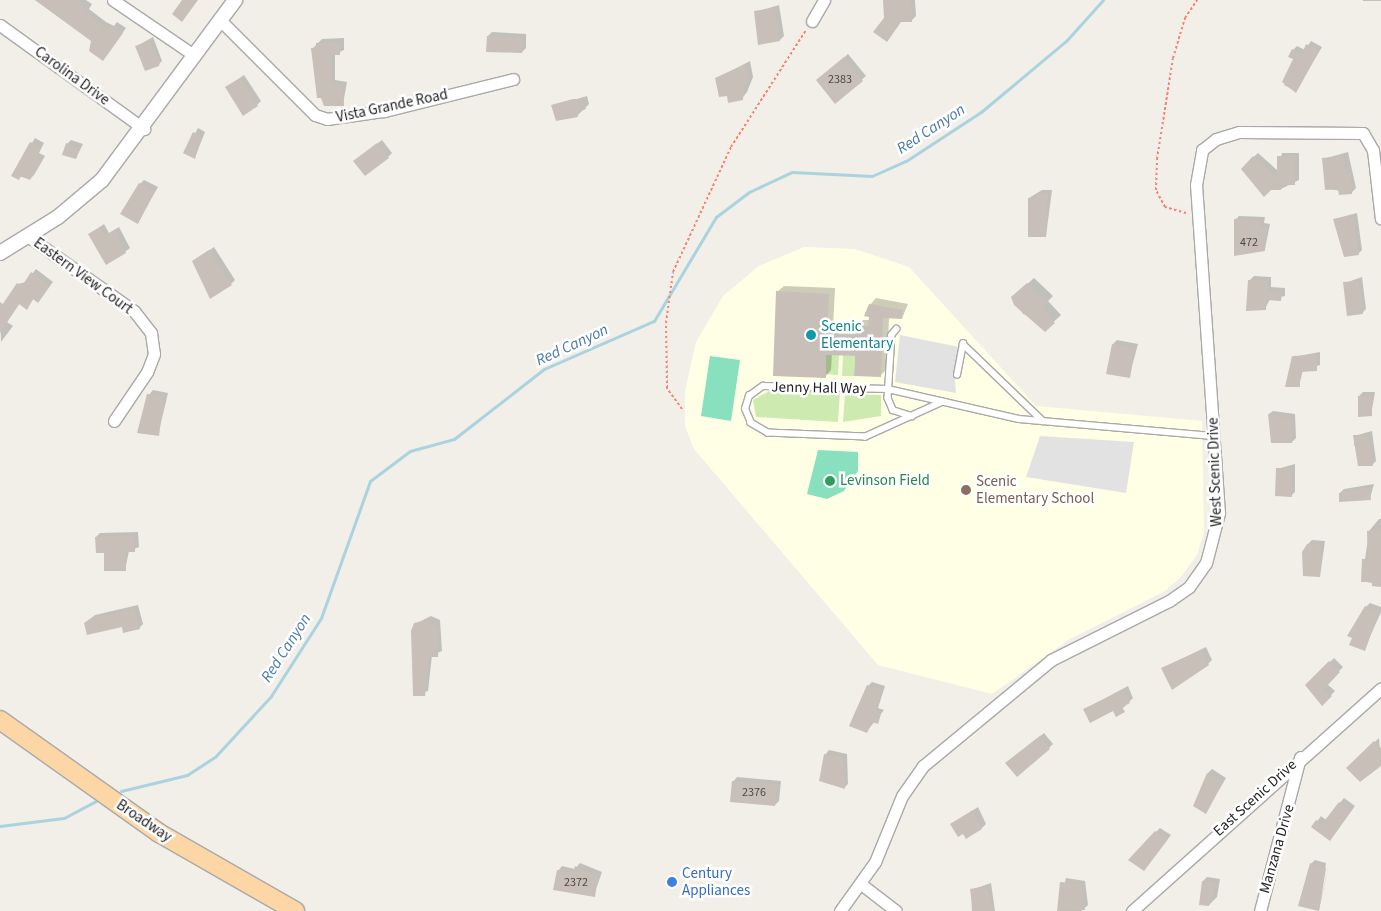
<!DOCTYPE html>
<style>
body{margin:0}
#map{position:relative;width:1381px;height:911px;overflow:hidden;background:#f2efe9;font-family:"Source Sans 3",sans-serif}
div>[style]{position:absolute}
.education>*{inset:0;background:#ffffe5}
.grass>*{inset:0;background:#cdebb0}
.pitch>*{inset:0;background:#88e0be}
.parking>*{inset:0;background:#e2e2e2}
.shadow>*{inset:0;background:#0003}
.stream>*{height:3px;margin:-1.5px;padding:0 1.5px;transform-origin:1.5px;border-radius:1.5px;background:#aad3df}
.building>*{inset:0;background:#c7bfb8}
.path>*{height:2px;margin-top:-1px;transform-origin:0;background:repeating-linear-gradient(90deg,#fa8072 0 2.5px,transparent 0 5px)}
.roads{filter:drop-shadow(1px 0 #a9a9a9) drop-shadow(-1px 0 #a9a9a9) drop-shadow(0 1px #a9a9a9) drop-shadow(0 -1px #a9a9a9)}
.service>*{height:5.5px;margin:-2.75px;padding:0 2.75px;transform-origin:2.75px;border-radius:2.75px;background:#fff}
.minor>*{height:11px;margin:-5.5px;padding:0 5.5px;transform-origin:5.5px;border-radius:5.5px;background:#fff}
.tertiary>*{height:14px;margin:-7px;padding:0 7px;transform-origin:7px;border-radius:7px;background:#fff}
.primary>*{height:18px;margin:-9px;padding:0 9px;transform-origin:9px;border-radius:9px;background:#fcd6a4}
.dots>*{width:14px;height:14px;translate:-50% -50%;box-sizing:border-box;border:2px solid #fff;border-radius:50%}
span{translate:-50% -50%;white-space:nowrap;text-align:center;line-height:1.15;-webkit-text-stroke:5px #fff;paint-order:stroke}
.number-label{font-size:12px;color:#4b4948}
.number-label span{-webkit-text-stroke-width:0}
.street-label{font-size:15px;color:#222}
.culture-label{font-size:15px;color:#0d838f}
.left{translate:0 -50%;text-align:left}
.leisure-label{font-size:15px;color:#27864d}
.education-label{font-size:15px;color:#785e54}
.shop-label{font-size:15px;color:#366cbe}
.water-label{font-size:16px;color:#4a7aab;font-style:italic}
</style>
<div id="map">
<div class="education">
<div style="clip-path:polygon(804px 247px,855px 249px,909px 267px,1036px 406px,1202px 421px,1204px 531px,1197px 555px,1181px 577px,1165px 591px,1070px 639px,992px 694px,878px 665px,694px 449px,685px 426px,685px 391px,696px 342px,723px 296px,759px 266px)"></div>
</div>
<div class="grass">
<div style="clip-path:polygon(826px 355px,839px 355px,838px 375px,826px 374px)"></div>
<div style="clip-path:polygon(843px 355px,855px 356px,854px 376px,842px 376px)"></div>
<div style="clip-path:polygon(771px 390px,840px 392px,838px 422px,756px 417px,753px 400px)"></div>
<div style="clip-path:polygon(845px 394px,881px 395px,881px 416px,843px 422px)"></div>
</div>
<div class="pitch">
<div style="clip-path:polygon(710px 356px,740px 360px,731px 421px,701px 416px)"></div>
<div style="clip-path:polygon(818px 450px,858px 452px,858px 471px,844px 491px,827px 499px,807px 494px)"></div>
</div>
<div class="parking">
<div style="clip-path:polygon(900px 335px,959px 347px,954px 371px,956px 393px,895px 382px)"></div>
<div style="clip-path:polygon(1040px 436px,1134px 442px,1126px 493px,1026px 477px)"></div>
</div>
<div class="shadow">
<div style="clip-path:polygon(35px 0,86px 0,92px 4px,89px 9px,106px 22px,114px 26px,117px 22px,126px 28px,103px 59px,93px 41px)"></div>
<div style="clip-path:polygon(884px 0,915px 0,916px 16px,912px 20px,885px 18px)"></div>
<div style="clip-path:polygon(1363px 0,1381px 0,1381px 1px,1363px 1px)"></div>
<div style="clip-path:polygon(779px 5px,784px 36px,780px 40px,755px 12px)"></div>
<div style="clip-path:polygon(492px 32px,526px 34px,526px 48px,522px 52px,488px 36px)"></div>
<div style="clip-path:polygon(153px 37px,162px 61px,158px 65px,137px 46px)"></div>
<div style="clip-path:polygon(344px 38px,344px 50px,335px 54px,335px 80px,347px 82px,343px 104px,313px 48px,322px 39px)"></div>
<div style="clip-path:polygon(1311px 41px,1322px 47px,1296px 91px,1284px 85px,1295px 58px,1293px 50px,1297px 46px,1305px 50px)"></div>
<div style="clip-path:polygon(848px 54px,866px 76px,836px 102px,822px 77px)"></div>
<div style="clip-path:polygon(750px 61px,753px 77px,747px 92px,743px 97px,728px 94px,717px 78px)"></div>
<div style="clip-path:polygon(244px 75px,261px 101px,257px 105px,231px 84px)"></div>
<div style="clip-path:polygon(587px 96px,589px 104px,577px 116px,553px 106px)"></div>
<div style="clip-path:polygon(198px 128px,205px 132px,195px 157px,185px 152px)"></div>
<div style="clip-path:polygon(35px 138px,44px 143px,39px 153px,45px 156px,34px 175px,30px 179px,13px 175px)"></div>
<div style="clip-path:polygon(71px 140px,83px 144px,76px 158px,67px 144px)"></div>
<div style="clip-path:polygon(382px 140px,392px 153px,388px 157px,359px 158px)"></div>
<div style="clip-path:polygon(1348px 152px,1356px 188px,1352px 192px,1327px 189px,1323px 159px)"></div>
<div style="clip-path:polygon(1258px 153px,1278px 171px,1282px 153px,1299px 153px,1299px 180px,1281px 189px,1244px 166px)"></div>
<div style="clip-path:polygon(144px 180px,158px 187px,138px 222px,140px 184px)"></div>
<div style="clip-path:polygon(1042px 190px,1052px 190px,1046px 236px,1029px 198px)"></div>
<div style="clip-path:polygon(1357px 213px,1362px 250px,1358px 254px,1334px 219px)"></div>
<div style="clip-path:polygon(1239px 216px,1265px 217px,1264px 223px,1270px 224px,1265px 249px,1235px 220px)"></div>
<div style="clip-path:polygon(104px 224px,109px 233px,119px 227px,130px 248px,125px 252px,90px 234px)"></div>
<div style="clip-path:polygon(214px 247px,235px 280px,231px 284px,193px 261px)"></div>
<div style="clip-path:polygon(36px 269px,53px 282px,38px 301px,34px 298px,27px 308px,20px 303px,7px 322px,13px 326px,1px 342px,0 302px,4px 305px,18px 284px,26px 282px)"></div>
<div style="clip-path:polygon(1254px 276px,1271px 277px,1271px 287px,1285px 288px,1285px 296px,1270px 299px,1265px 309px,1250px 280px)"></div>
<div style="clip-path:polygon(1362px 277px,1366px 309px,1362px 313px,1345px 283px)"></div>
<div style="clip-path:polygon(1034px 278px,1053px 296px,1048px 301px,1061px 315px,1045px 330px,1033px 316px,1023px 314px,1013px 297px)"></div>
<div style="clip-path:polygon(784px 286px,835px 288px,833px 328px,857px 329px,863px 320px,870px 320px,870px 305px,876px 298px,908px 304px,902px 318px,889px 317px,887px 369px,880px 376px,857px 355px,832px 354px,831px 370px,825px 377px,777px 292px)"></div>
<div style="clip-path:polygon(1117px 340px,1138px 344px,1129px 377px,1113px 344px)"></div>
<div style="clip-path:polygon(1320px 352px,1320px 365px,1303px 370px,1299px 386px,1293px 357px)"></div>
<div style="clip-path:polygon(153px 390px,168px 393px,158px 435px,149px 395px)"></div>
<div style="clip-path:polygon(1363px 392px,1375px 392px,1371px 415px,1359px 396px)"></div>
<div style="clip-path:polygon(1273px 411px,1295px 414px,1296px 438px,1292px 442px,1269px 414px)"></div>
<div style="clip-path:polygon(1372px 431px,1376px 461px,1372px 465px,1354px 445px,1354px 436px)"></div>
<div style="clip-path:polygon(1295px 464px,1295px 492px,1291px 496px,1277px 469px)"></div>
<div style="clip-path:polygon(1374px 484px,1370px 498px,1340px 493px,1344px 489px)"></div>
<div style="clip-path:polygon(1379px 519px,1381px 519px,1381px 585px,1362px 581px,1369px 531px)"></div>
<div style="clip-path:polygon(138px 532px,139px 547px,129px 551px,125px 570px,96px 537px,100px 533px)"></div>
<div style="clip-path:polygon(1312px 540px,1325px 541px,1320px 576px,1308px 544px)"></div>
<div style="clip-path:polygon(1370px 603px,1381px 607px,1381px 612px,1364px 650px,1366px 607px)"></div>
<div style="clip-path:polygon(138px 605px,143px 624px,139px 628px,85px 623px,95px 615px)"></div>
<div style="clip-path:polygon(431px 616px,440px 620px,442px 651px,432px 655px,428px 691px,414px 695px,415px 624px)"></div>
<div style="clip-path:polygon(1206px 647px,1212px 660px,1208px 664px,1163px 668px)"></div>
<div style="clip-path:polygon(1334px 658px,1343px 667px,1327px 684px,1335px 691px,1322px 704px,1307px 685px)"></div>
<div style="clip-path:polygon(872px 682px,885px 686px,878px 708px,884px 710px,867px 731px,868px 686px)"></div>
<div style="clip-path:polygon(1128px 686px,1133px 698px,1116px 715px,1113px 710px,1085px 709px)"></div>
<div style="clip-path:polygon(1044px 733px,1053px 744px,1049px 748px,1011px 759px)"></div>
<div style="clip-path:polygon(1379px 738px,1381px 764px,1348px 768px)"></div>
<div style="clip-path:polygon(829px 750px,847px 754px,848px 784px,844px 788px,825px 755px)"></div>
<div style="clip-path:polygon(1212px 769px,1226px 778px,1206px 812px,1208px 773px)"></div>
<div style="clip-path:polygon(737px 777px,781px 781px,779px 801px,775px 805px,733px 782px)"></div>
<div style="clip-path:polygon(1344px 798px,1355px 806px,1334px 835px,1313px 827px,1321px 816px,1326px 820px)"></div>
<div style="clip-path:polygon(978px 807px,986px 824px,982px 828px,952px 824px)"></div>
<div style="clip-path:polygon(1160px 828px,1171px 835px,1148px 865px,1156px 832px)"></div>
<div style="clip-path:polygon(1315px 860px,1326px 863px,1319px 907px,1329px 864px,1319px 910px,1311px 864px)"></div>
<div style="clip-path:polygon(580px 863px,602px 872px,594px 895px,558px 871px,562px 866px,575px 869px)"></div>
<div style="clip-path:polygon(1207px 877px,1220px 879px,1217px 897px,1209px 905px,1203px 881px)"></div>
<div style="clip-path:polygon(1066px 878px,1085px 881px,1088px 905px,1081px 911px,1058px 911px)"></div>
<div style="clip-path:polygon(991px 883px,995px 911px,972px 911px,971px 890px)"></div>
</div>
<div class="stream">
<div style="left:121px;top:791px;width:68px;rotate:-13.6deg"></div>
<div style="left:187px;top:775px;width:33px;rotate:-33deg"></div>
<div style="left:215px;top:757px;width:83px;rotate:-47.4deg"></div>
<div style="left:271px;top:696px;width:93px;rotate:-57.3deg"></div>
<div style="left:321px;top:618px;width:145px;rotate:-70.3deg"></div>
<div style="left:370px;top:481px;width:50px;rotate:-36.9deg"></div>
<div style="left:410px;top:451px;width:46px;rotate:-15.3deg"></div>
<div style="left:454px;top:439px;width:114px;rotate:-37.9deg"></div>
<div style="left:544px;top:369px;width:120px;rotate:-23.6deg"></div>
<div style="left:654px;top:321px;width:121px;rotate:-59.2deg"></div>
<div style="left:716px;top:217px;width:41px;rotate:-37.1deg"></div>
<div style="left:749px;top:192px;width:47px;rotate:-24.9deg"></div>
<div style="left:792px;top:172px;width:80px;rotate:2.9deg"></div>
<div style="left:872px;top:176px;width:37px;rotate:-24deg"></div>
<div style="left:906px;top:161px;width:90px;rotate:-33.2deg"></div>
<div style="left:981px;top:112px;width:112px;rotate:-39.9deg"></div>
<div style="left:1067px;top:40px;width:54px;rotate:-48deg"></div>
<div style="left:0;top:826px;width:64px;rotate:-7.1deg"></div>
<div style="left:64px;top:818px;width:36px;rotate:-28deg"></div>
</div>
<div class="building">
<div style="clip-path:polygon(35px 0,77px 0,102px 26px,109px 29px,112px 25px,123px 33px,103px 61px,89px 51px,91px 41px)"></div>
<div style="clip-path:polygon(182px 0,198px 0,182px 22px,172px 14px)"></div>
<div style="clip-path:polygon(883px 0,911px 0,912px 22px,901px 22px,887px 42px,873px 32px,884px 18px)"></div>
<div style="clip-path:polygon(767px 9px,775px 9px,780px 41px,758px 45px,754px 11px)"></div>
<div style="clip-path:polygon(487px 36px,523px 37px,522px 53px,486px 52px)"></div>
<div style="clip-path:polygon(149px 41px,160px 60px,159px 66px,145px 71px,135px 46px)"></div>
<div style="clip-path:polygon(340px 42px,340px 55px,331px 55px,332px 84px,343px 85px,344px 106px,324px 106px,321px 98px,317px 98px,311px 48px,316px 48px,316px 43px)"></div>
<div style="clip-path:polygon(1306px 44px,1319px 51px,1296px 93px,1282px 82px,1293px 59px,1288px 57px,1292px 49px,1302px 54px)"></div>
<div style="clip-path:polygon(844px 57px,863px 81px,835px 104px,816px 80px)"></div>
<div style="clip-path:polygon(746px 64px,749px 83px,744px 84px,743px 100px,728px 103px,727px 96px,719px 97px,715px 78px)"></div>
<div style="clip-path:polygon(240px 78px,258px 106px,243px 116px,225px 87px)"></div>
<div style="clip-path:polygon(573px 99px,583px 99px,586px 109px,577px 112px,578px 117px,556px 121px,551px 105px)"></div>
<div style="clip-path:polygon(193px 132px,202px 136px,195px 159px,183px 153px)"></div>
<div style="clip-path:polygon(30px 142px,41px 147px,36px 157px,41px 161px,30px 180px,21px 176px,19px 180px,11px 176px)"></div>
<div style="clip-path:polygon(66px 143px,80px 148px,76px 159px,62px 155px)"></div>
<div style="clip-path:polygon(377px 143px,389px 158px,365px 176px,353px 161px)"></div>
<div style="clip-path:polygon(1253px 156px,1277px 177px,1277px 156px,1295px 156px,1295px 185px,1281px 185px,1281px 190px,1271px 190px,1264px 197px,1241px 169px)"></div>
<div style="clip-path:polygon(1344px 156px,1346px 174px,1351px 173px,1352px 194px,1339px 195px,1338px 189px,1325px 190px,1322px 158px)"></div>
<div style="clip-path:polygon(139px 183px,155px 191px,138px 224px,120px 214px)"></div>
<div style="clip-path:polygon(1037px 194px,1048px 194px,1046px 237px,1028px 237px,1028px 198px,1036px 198px)"></div>
<div style="clip-path:polygon(1353px 217px,1359px 255px,1344px 257px,1333px 219px)"></div>
<div style="clip-path:polygon(1234px 219px,1261px 220px,1261px 227px,1266px 227px,1265px 251px,1234px 256px)"></div>
<div style="clip-path:polygon(100px 227px,105px 236px,115px 230px,126px 253px,106px 265px,88px 234px)"></div>
<div style="clip-path:polygon(209px 250px,232px 285px,210px 299px,192px 261px)"></div>
<div style="clip-path:polygon(31px 272px,50px 286px,38px 303px,33px 299px,27px 310px,19px 304px,0 333px,0 308px,17px 283px,22px 286px)"></div>
<div style="clip-path:polygon(1248px 280px,1268px 281px,1267px 291px,1282px 292px,1281px 301px,1266px 300px,1266px 310px,1246px 311px)"></div>
<div style="clip-path:polygon(1359px 281px,1363px 314px,1347px 316px,1343px 282px)"></div>
<div style="clip-path:polygon(1027px 283px,1048px 303px,1042px 308px,1055px 323px,1045px 332px,1014px 305px,1011px 297px)"></div>
<div style="clip-path:polygon(776px 291px,829px 294px,827px 334px,855px 335px,855px 326px,868px 326px,869px 317px,864px 316px,869px 304px,903px 310px,902px 319px,883px 318px,881px 377px,854px 376px,855px 356px,826px 355px,826px 378px,773px 376px)"></div>
<div style="clip-path:polygon(1112px 344px,1135px 348px,1130px 378px,1106px 374px)"></div>
<div style="clip-path:polygon(1317px 355px,1317px 371px,1300px 372px,1300px 387px,1285px 387px,1292px 356px)"></div>
<div style="clip-path:polygon(147px 394px,164px 396px,159px 436px,137px 433px)"></div>
<div style="clip-path:polygon(1358px 396px,1372px 396px,1372px 416px,1358px 417px)"></div>
<div style="clip-path:polygon(1268px 414px,1292px 418px,1292px 443px,1271px 443px)"></div>
<div style="clip-path:polygon(1353px 435px,1368px 435px,1373px 466px,1358px 466px)"></div>
<div style="clip-path:polygon(1276px 468px,1292px 468px,1292px 497px,1275px 496px)"></div>
<div style="clip-path:polygon(1370px 487px,1371px 500px,1339px 502px,1339px 493px)"></div>
<div style="clip-path:polygon(1381px 529px,1381px 587px,1372px 586px,1372px 582px,1361px 582px,1362px 559px,1368px 559px,1367px 531px)"></div>
<div style="clip-path:polygon(135px 536px,135px 552px,125px 552px,126px 571px,104px 571px,104px 553px,96px 553px,95px 537px)"></div>
<div style="clip-path:polygon(1307px 544px,1322px 545px,1320px 577px,1303px 576px,1302px 552px)"></div>
<div style="clip-path:polygon(1365px 606px,1379px 612px,1365px 651px,1349px 645px,1352px 638px,1347px 636px)"></div>
<div style="clip-path:polygon(134px 609px,140px 629px,123px 633px,122px 627px,87px 635px,84px 623px,90px 619px)"></div>
<div style="clip-path:polygon(426px 620px,439px 629px,438px 657px,429px 657px,425px 696px,413px 696px,411px 631px,414px 623px)"></div>
<div style="clip-path:polygon(1201px 650px,1209px 665px,1172px 690px,1161px 668px)"></div>
<div style="clip-path:polygon(1329px 661px,1340px 672px,1324px 689px,1332px 696px,1322px 706px,1305px 685px)"></div>
<div style="clip-path:polygon(867px 685px,882px 690px,875px 709px,881px 714px,878px 724px,872px 722px,867px 733px,849px 726px)"></div>
<div style="clip-path:polygon(1123px 690px,1130px 703px,1122px 707px,1125px 712px,1116px 717px,1113px 711px,1090px 723px,1083px 709px)"></div>
<div style="clip-path:polygon(1040px 736px,1050px 749px,1017px 777px,1005px 763px)"></div>
<div style="clip-path:polygon(1374px 741px,1381px 748px,1381px 766px,1360px 782px,1346px 768px)"></div>
<div style="clip-path:polygon(824px 754px,843px 757px,845px 789px,819px 781px)"></div>
<div style="clip-path:polygon(1207px 773px,1223px 782px,1206px 814px,1193px 806px)"></div>
<div style="clip-path:polygon(732px 781px,777px 785px,775px 806px,730px 802px)"></div>
<div style="clip-path:polygon(1339px 802px,1351px 811px,1330px 841px,1311px 827px,1316px 820px,1322px 824px)"></div>
<div style="clip-path:polygon(973px 810px,982px 829px,966px 839px,963px 834px,958px 837px,950px 824px)"></div>
<div style="clip-path:polygon(1155px 831px,1168px 839px,1144px 871px,1128px 860px)"></div>
<div style="clip-path:polygon(1310px 863px,1326px 868px,1319px 911px,1298px 906px)"></div>
<div style="clip-path:polygon(575px 866px,598px 876px,595px 897px,553px 890px,557px 870px,573px 873px)"></div>
<div style="clip-path:polygon(1202px 881px,1216px 883px,1209px 906px,1199px 905px)"></div>
<div style="clip-path:polygon(1060px 882px,1082px 884px,1085px 910px,1057px 911px)"></div>
<div style="clip-path:polygon(987px 886px,994px 911px,973px 911px,970px 889px)"></div>
</div>
<div class="path">
<div style="left:1186px;top:213px;width:22px;rotate:-164deg"></div>
<div style="left:1165px;top:207px;width:19px;rotate:-118deg"></div>
<div style="left:1156px;top:190px;width:31px;rotate:-88deg"></div>
<div style="left:1157px;top:159px;width:102px;rotate:-81deg"></div>
<div style="left:1173px;top:58px;width:42px;rotate:-73.3deg"></div>
<div style="left:1185px;top:18px;width:22px;rotate:-56deg"></div>
<div style="left:682px;top:409px;width:26px;rotate:-126deg"></div>
<div style="left:667px;top:388px;width:65px;rotate:-90.9deg"></div>
<div style="left:666px;top:323px;width:51px;rotate:-82.2deg"></div>
<div style="left:673px;top:272px;width:138px;rotate:-65.1deg"></div>
<div style="left:731px;top:147px;width:139px;rotate:-57.3deg"></div>
</div>
<div class="roads">
<div class="service">
<div style="left:897px;top:329px;width:8px;rotate:130deg"></div>
<div style="left:892px;top:335px;width:63px;rotate:93.6deg"></div>
<div style="left:888px;top:398px;width:13px;rotate:67deg"></div>
<div style="left:893px;top:410px;width:20px;rotate:18deg"></div>
<div style="left:957px;top:375px;width:32px;rotate:-79deg"></div>
<div style="left:963px;top:344px;width:111px;rotate:43.9deg"></div>
<div style="left:943px;top:402px;width:85px;rotate:155.6deg"></div>
<div style="left:866px;top:437px;width:98px;rotate:-177.7deg"></div>
<div style="left:768px;top:433px;width:20px;rotate:-150deg"></div>
<div style="left:751px;top:423px;width:15px;rotate:-113deg"></div>
<div style="left:745px;top:409px;width:14px;rotate:-73deg"></div>
<div style="left:749px;top:396px;width:17px;rotate:-36deg"></div>
<div style="left:763px;top:386px;width:125px;rotate:1.4deg"></div>
<div style="left:888px;top:389px;width:134px;rotate:12.9deg"></div>
<div style="left:1019px;top:419px;width:197px;rotate:5deg"></div>
</div>
<div class="minor">
<div style="left:113px;top:0;width:99px;rotate:34.3deg"></div>
<div style="left:220px;top:20px;width:134px;rotate:45deg"></div>
<div style="left:315px;top:115px;width:13px;rotate:18deg"></div>
<div style="left:327px;top:119px;width:58px;rotate:-8deg"></div>
<div style="left:384px;top:111px;width:133px;rotate:-13.9deg"></div>
<div style="left:812px;top:21px;width:24px;rotate:-60deg"></div>
<div style="left:0;top:25px;width:178px;rotate:35.8deg"></div>
<div style="left:26px;top:235px;width:132px;rotate:35.1deg"></div>
<div style="left:134px;top:311px;width:28px;rotate:52deg"></div>
<div style="left:151px;top:333px;width:21px;rotate:82deg"></div>
<div style="left:154px;top:354px;width:19px;rotate:111deg"></div>
<div style="left:147px;top:372px;width:59px;rotate:124deg"></div>
<div style="left:861px;top:884px;width:44px;rotate:37.6deg"></div>
<div style="left:840px;top:911px;width:60px;rotate:-54.5deg"></div>
<div style="left:875px;top:862px;width:71px;rotate:-67.8deg"></div>
<div style="left:902px;top:796px;width:37px;rotate:-55deg"></div>
<div style="left:923px;top:766px;width:166px;rotate:-39.6deg"></div>
<div style="left:1051px;top:660px;width:132px;rotate:-26.6deg"></div>
<div style="left:1169px;top:601px;width:24px;rotate:-35deg"></div>
<div style="left:1189px;top:587px;width:29px;rotate:-55deg"></div>
<div style="left:1206px;top:563px;width:52px;rotate:-75.4deg"></div>
<div style="left:1219px;top:513px;width:329px;rotate:-94deg"></div>
<div style="left:1196px;top:185px;width:36px;rotate:-80deg"></div>
<div style="left:1202px;top:150px;width:18px;rotate:-38deg"></div>
<div style="left:1216px;top:139px;width:24px;rotate:-17deg"></div>
<div style="left:1239px;top:132px;width:124px;rotate:0.5deg"></div>
<div style="left:1363px;top:133px;width:20px;rotate:60deg"></div>
<div style="left:1373px;top:150px;width:69px;rotate:83.4deg"></div>
<div style="left:1132px;top:911px;width:334px;rotate:-41.8deg"></div>
<div style="left:1260px;top:911px;width:159px;rotate:-75.4deg"></div>
</div>
<div class="tertiary">
<div style="left:0;top:253px;width:68px;rotate:-31.8deg"></div>
<div style="left:58px;top:217px;width:57px;rotate:-40.1deg"></div>
<div style="left:102px;top:180px;width:224px;rotate:-53.5deg"></div>
</div>
<div class="primary">
<div style="left:0;top:720px;width:195px;rotate:35.4deg"></div>
<div style="left:159px;top:833px;width:157px;rotate:29.8deg"></div>
</div>
</div>
<div class="dots">
<div style="left:811px;top:335px;background:#0f9aa8"></div>
<div style="left:830px;top:481px;background:#2e9e5b"></div>
<div style="left:966px;top:490px;background:#8d6e63"></div>
<div style="left:672px;top:882px;background:#3f7fe0"></div>
</div>
<div class="number-label">
<span style="left:840px;top:80px">2383</span>
<span style="left:1249px;top:243px">472</span>
<span style="left:754px;top:793px">2376</span>
<span style="left:576px;top:883px">2372</span>
</div>
<div class="street-label">
<span style="left:72px;top:76px;rotate:36deg">Carolina Drive</span>
<span style="left:392px;top:106px;rotate:-12deg">Vista Grande Road</span>
<span style="left:83px;top:276px;rotate:36deg">Eastern View Court</span>
<span style="left:819px;top:388px;rotate:1deg">Jenny Hall Way</span>
<span style="left:1215px;top:472px;rotate:-92deg">West Scenic Drive</span>
<span style="left:1255px;top:798px;rotate:-42deg">East Scenic Drive</span>
<span style="left:144px;top:821px;rotate:34deg">Broadway</span>
<span style="left:1277px;top:849px;rotate:-74deg">Manzana Drive</span>
</div>
<div class="culture-label">
<span class="left" style="left:821px;top:335px">Scenic<br>Elementary</span>
</div>
<div class="leisure-label">
<span class="left" style="left:840px;top:481px">Levinson Field</span>
</div>
<div class="education-label">
<span class="left" style="left:976px;top:490px">Scenic<br>Elementary School</span>
</div>
<div class="shop-label">
<span class="left" style="left:682px;top:882px">Century<br>Appliances</span>
</div>
<div class="water-label">
<span style="left:931px;top:129px;rotate:-33deg">Red Canyon</span>
<span style="left:572px;top:345px;rotate:-25deg">Red Canyon</span>
<span style="left:286px;top:648px;rotate:-57deg">Red Canyon</span>
</div>
</div>
